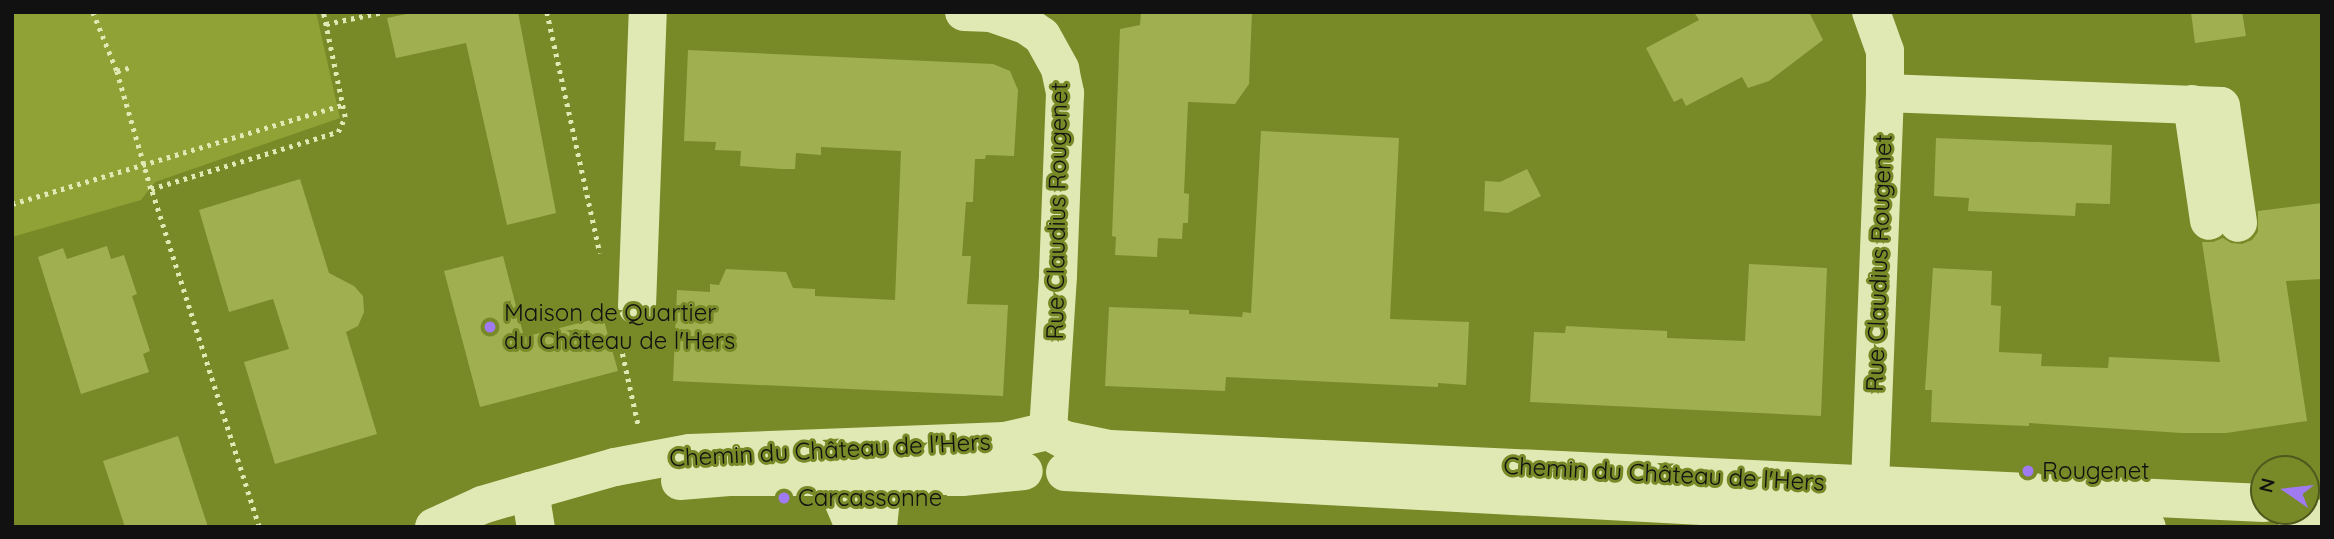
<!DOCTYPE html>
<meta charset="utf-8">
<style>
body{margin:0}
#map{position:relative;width:2334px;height:539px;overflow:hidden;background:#788927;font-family:Quicksand,sans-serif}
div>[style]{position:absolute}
.green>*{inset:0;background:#90a235}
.building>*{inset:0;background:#a0b050}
.path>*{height:4.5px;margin-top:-2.25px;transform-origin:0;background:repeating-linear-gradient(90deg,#e0e9b4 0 3.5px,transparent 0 8.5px)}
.minor>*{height:38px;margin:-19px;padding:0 19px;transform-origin:19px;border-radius:19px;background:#e0e9b4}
.dots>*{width:19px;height:19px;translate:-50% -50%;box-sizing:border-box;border:4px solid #788927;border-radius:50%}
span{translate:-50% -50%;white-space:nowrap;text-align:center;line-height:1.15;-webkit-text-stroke:6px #788927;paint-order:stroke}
.street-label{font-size:24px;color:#111}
.poi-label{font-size:24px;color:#111}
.left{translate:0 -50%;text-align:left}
.frame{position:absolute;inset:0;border:14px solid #111;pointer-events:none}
.north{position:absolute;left:2250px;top:455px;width:70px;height:70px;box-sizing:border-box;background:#788927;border:2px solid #4f591e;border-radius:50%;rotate:284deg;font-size:19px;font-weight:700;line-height:28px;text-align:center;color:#111}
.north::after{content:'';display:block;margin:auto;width:24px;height:32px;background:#a07af1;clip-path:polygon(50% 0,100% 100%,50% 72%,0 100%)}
</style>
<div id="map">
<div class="green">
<div style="clip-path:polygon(12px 12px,316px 12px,340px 118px,155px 182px,141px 200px,12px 237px)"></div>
</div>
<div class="building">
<div style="clip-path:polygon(416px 12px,518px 12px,556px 213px,507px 225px,466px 43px,396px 58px,387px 18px)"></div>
<div style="clip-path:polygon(1141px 12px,1252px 12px,1249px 84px,1235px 104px,1188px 102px,1184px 193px,1189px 194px,1188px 223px,1183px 223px,1182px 239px,1158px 238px,1157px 257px,1115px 255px,1116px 237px,1112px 236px,1120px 29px,1140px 25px)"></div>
<div style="clip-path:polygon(1694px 12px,1809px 12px,1823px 40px,1769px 81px,1748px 88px,1742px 77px,1686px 106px,1682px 98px,1674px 102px,1646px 48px,1699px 20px)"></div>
<div style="clip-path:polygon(2191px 12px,2242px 12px,2246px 36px,2195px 43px)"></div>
<div style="clip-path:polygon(688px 50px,993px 64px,1010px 71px,1018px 90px,1014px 156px,986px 155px,985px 159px,975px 159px,973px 202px,966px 202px,962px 256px,971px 256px,967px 304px,1008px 305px,1003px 396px,673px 381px,677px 290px,710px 292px,710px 284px,719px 285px,726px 269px,786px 272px,793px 288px,815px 289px,815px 296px,895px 300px,901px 151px,821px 147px,821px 155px,796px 153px,795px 169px,781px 169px,740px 166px,741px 151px,715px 150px,716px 142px,684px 141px)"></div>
<div style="clip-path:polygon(1261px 131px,1399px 138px,1390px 319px,1469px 322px,1466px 385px,1438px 383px,1438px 387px,1226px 377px,1225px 391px,1105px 386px,1109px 307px,1189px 310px,1189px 314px,1242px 317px,1243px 312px,1251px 313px)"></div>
<div style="clip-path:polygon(1936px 138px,2112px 145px,2110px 204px,2076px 203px,2075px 216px,1968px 211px,1969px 198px,1934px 196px)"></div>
<div style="clip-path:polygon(1527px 169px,1541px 196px,1508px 213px,1484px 211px,1485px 181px,1500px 182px)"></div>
<div style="clip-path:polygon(300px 179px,329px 273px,354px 286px,363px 296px,364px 312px,358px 326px,346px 332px,377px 434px,275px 464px,244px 362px,289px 349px,273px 299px,229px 312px,199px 210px)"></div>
<div style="clip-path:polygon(2322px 203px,2322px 279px,2286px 281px,2307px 421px,2226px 433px,2182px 433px,2029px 423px,2029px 426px,1931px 422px,1932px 390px,1925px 390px,1933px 268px,1992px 271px,1991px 305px,2001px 306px,1999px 352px,2042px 354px,2041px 366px,2108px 368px,2109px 357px,2220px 362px,2202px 242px,2213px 242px,2223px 238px,2231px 243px,2242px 244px,2252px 240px,2258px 232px,2258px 211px)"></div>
<div style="clip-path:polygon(107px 246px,111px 259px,124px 255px,137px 294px,132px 296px,150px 351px,143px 354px,149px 372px,81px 394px,38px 257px,63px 248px,67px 259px)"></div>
<div style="clip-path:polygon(503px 256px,524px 337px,603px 317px,618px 371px,480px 407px,444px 271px)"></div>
<div style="clip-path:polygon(1749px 264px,1827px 268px,1821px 416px,1530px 402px,1534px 332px,1565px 333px,1566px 326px,1622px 329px,1667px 331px,1667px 338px,1745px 341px)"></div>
<div style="clip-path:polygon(178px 436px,208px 527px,125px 527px,103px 461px)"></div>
</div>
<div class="path">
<div style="left:93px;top:12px;width:64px;rotate:67.9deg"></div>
<div style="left:117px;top:71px;width:123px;rotate:73.9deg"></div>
<div style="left:547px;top:12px;width:247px;rotate:77.6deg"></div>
<div style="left:326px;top:24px;width:58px;rotate:-11.9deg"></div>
<div style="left:117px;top:71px;width:16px;rotate:-15deg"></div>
<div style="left:12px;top:204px;width:345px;rotate:-16.7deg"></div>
<div style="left:619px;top:337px;width:93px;rotate:77.6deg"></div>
<div style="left:259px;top:527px;width:355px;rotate:-107.7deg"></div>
<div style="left:151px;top:189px;width:195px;rotate:-17deg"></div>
<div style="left:338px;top:132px;width:17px;rotate:-65deg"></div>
<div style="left:345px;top:117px;width:107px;rotate:-101.8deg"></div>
</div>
<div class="minor">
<div style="left:964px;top:12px;width:27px;rotate:2deg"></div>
<div style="left:991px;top:13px;width:37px;rotate:19deg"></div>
<div style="left:1026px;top:25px;width:19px;rotate:35deg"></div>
<div style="left:1042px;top:36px;width:38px;rotate:61deg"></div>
<div style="left:1060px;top:69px;width:25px;rotate:78deg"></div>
<div style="left:1065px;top:93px;width:183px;rotate:92.2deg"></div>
<div style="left:1058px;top:276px;width:155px;rotate:93.7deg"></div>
<div style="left:1885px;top:93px;width:336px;rotate:2.2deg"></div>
<div style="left:2221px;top:106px;width:118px;rotate:81.7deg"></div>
<div style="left:2192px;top:104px;width:118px;rotate:81.7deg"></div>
<div style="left:637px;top:306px;width:294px;rotate:-87.9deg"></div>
<div style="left:852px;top:457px;width:23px;rotate:115deg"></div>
<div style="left:842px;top:478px;width:18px;rotate:93deg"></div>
<div style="left:841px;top:496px;width:34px;rotate:67deg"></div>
<div style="left:868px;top:458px;width:25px;rotate:53deg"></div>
<div style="left:883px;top:478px;width:49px;rotate:95.8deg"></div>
<div style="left:1065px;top:472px;width:805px;rotate:3.06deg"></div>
<div style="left:1869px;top:515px;width:278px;rotate:2.5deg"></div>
<div style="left:680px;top:481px;width:49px;rotate:-4.7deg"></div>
<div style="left:729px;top:477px;width:233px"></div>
<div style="left:962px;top:477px;width:62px;rotate:-5.5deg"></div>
<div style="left:530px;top:491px;width:36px;rotate:81deg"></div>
<div style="left:1869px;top:510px;width:417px;rotate:-87.8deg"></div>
<div style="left:1885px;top:93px;width:42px;rotate:-90deg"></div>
<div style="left:1885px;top:51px;width:41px;rotate:-109.7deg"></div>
<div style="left:2292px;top:511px;width:31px;rotate:17deg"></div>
<div style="left:434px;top:527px;width:53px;rotate:-24.6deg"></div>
<div style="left:482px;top:505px;width:50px;rotate:-16.3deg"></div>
<div style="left:530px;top:491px;width:88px;rotate:-15.8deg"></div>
<div style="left:615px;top:467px;width:76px;rotate:-10.6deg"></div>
<div style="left:690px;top:453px;width:315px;rotate:-2.2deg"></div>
<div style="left:1005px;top:441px;width:44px;rotate:-13.1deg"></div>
<div style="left:1048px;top:431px;width:19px;rotate:28deg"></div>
<div style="left:1065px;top:440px;width:46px;rotate:11.3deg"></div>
<div style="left:1110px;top:449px;width:1155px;rotate:2.68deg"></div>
</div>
<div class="dots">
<div style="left:490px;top:327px;background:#a07af1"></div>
<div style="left:2028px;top:471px;background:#a07af1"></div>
<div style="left:784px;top:498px;background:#a07af1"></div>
</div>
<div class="street-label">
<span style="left:1057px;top:211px;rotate:-89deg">Rue Claudius Rougenet</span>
<span style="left:1879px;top:263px;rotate:-88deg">Rue Claudius Rougenet</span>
<span style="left:830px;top:450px;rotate:-3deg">Chemin du Château de l'Hers</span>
<span style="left:1664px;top:474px;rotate:3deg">Chemin du Château de l'Hers</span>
</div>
<div class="poi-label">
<span class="left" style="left:504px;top:327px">Maison de Quartier<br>du Château de l'Hers</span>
<span class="left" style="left:2042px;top:471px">Rougenet</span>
<span class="left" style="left:798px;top:498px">Carcassonne</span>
</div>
<div class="frame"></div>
<div class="north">N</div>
</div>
